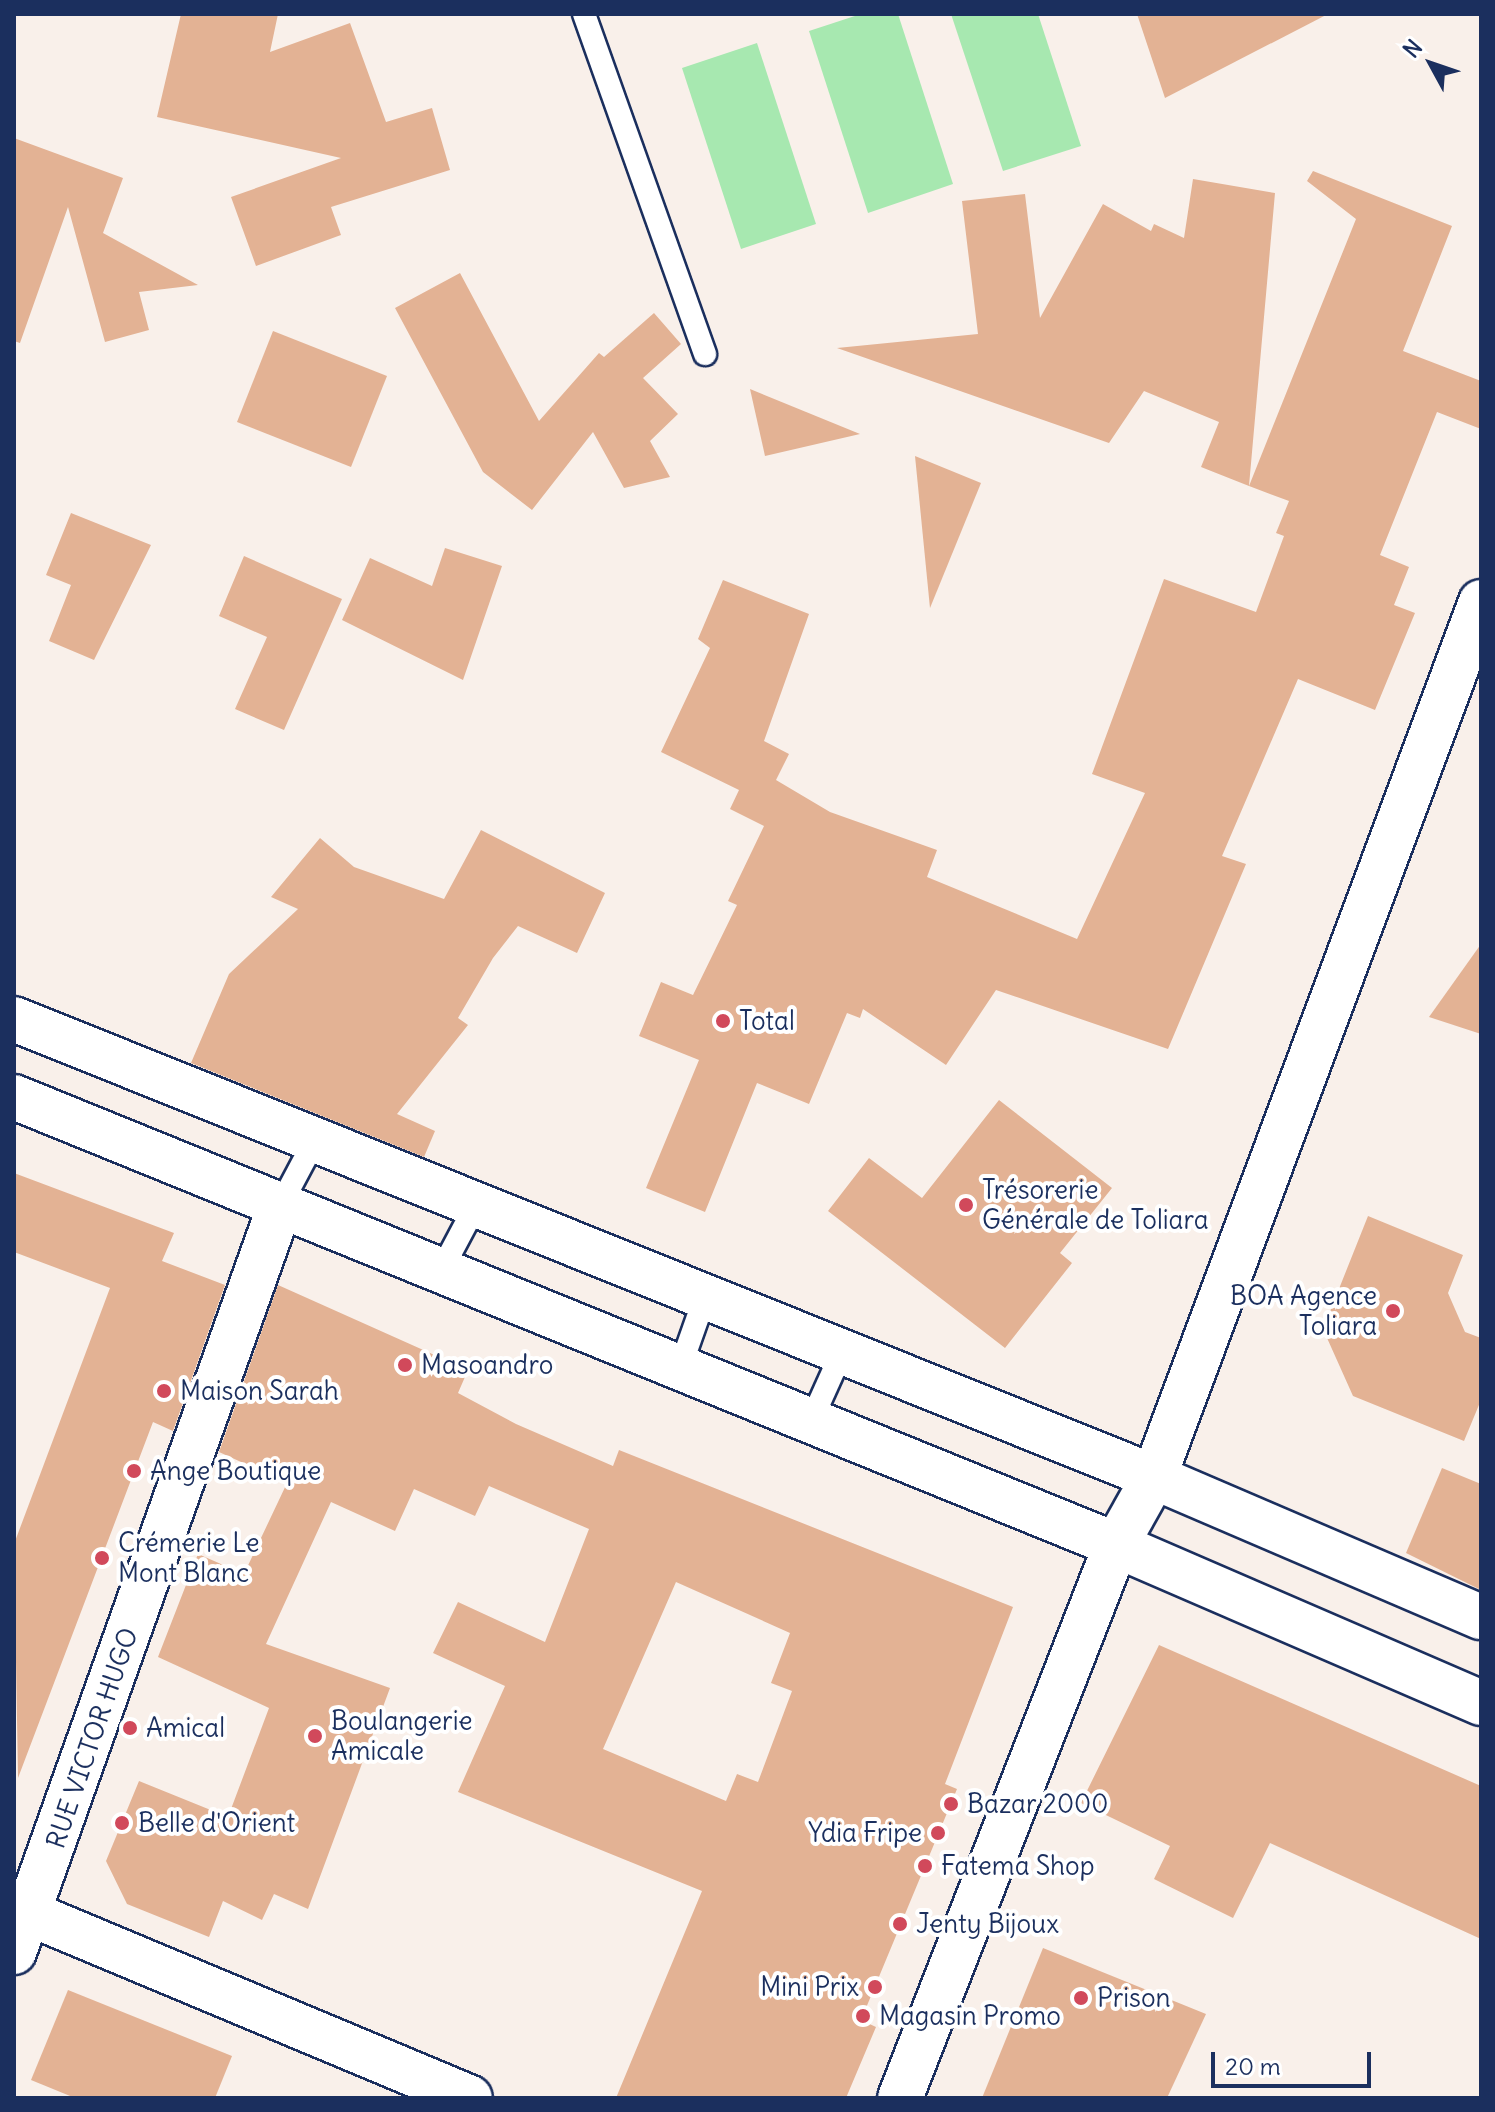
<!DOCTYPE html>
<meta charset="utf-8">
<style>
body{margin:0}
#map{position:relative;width:1495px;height:2112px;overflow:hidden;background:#f9f0ea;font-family:Delius,sans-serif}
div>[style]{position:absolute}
.green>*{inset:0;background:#a7e8b0}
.building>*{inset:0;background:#e3b294}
.roads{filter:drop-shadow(2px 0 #1b2f5e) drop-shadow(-2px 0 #1b2f5e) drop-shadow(0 2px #1b2f5e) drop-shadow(0 -2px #1b2f5e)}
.service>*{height:22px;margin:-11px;padding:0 11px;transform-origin:11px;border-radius:11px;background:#fff}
.minor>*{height:44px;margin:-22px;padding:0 22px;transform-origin:22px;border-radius:22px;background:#fff}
.tertiary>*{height:44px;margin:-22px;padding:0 22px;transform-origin:22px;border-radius:22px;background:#fff}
.secondary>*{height:44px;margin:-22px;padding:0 22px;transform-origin:22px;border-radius:22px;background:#fff}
.dots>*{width:22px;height:22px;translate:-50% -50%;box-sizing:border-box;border:4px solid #fff;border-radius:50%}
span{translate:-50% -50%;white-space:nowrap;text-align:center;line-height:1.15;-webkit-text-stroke:8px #fff;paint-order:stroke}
.poi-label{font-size:26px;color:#1b2f5e}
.left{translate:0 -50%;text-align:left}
.right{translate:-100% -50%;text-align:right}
.street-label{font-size:26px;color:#1b2f5e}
.frame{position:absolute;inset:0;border:16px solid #1b2f5e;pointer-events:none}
.north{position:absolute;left:1391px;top:24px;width:80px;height:80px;-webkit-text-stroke:6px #fff;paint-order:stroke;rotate:310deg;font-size:22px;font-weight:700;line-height:32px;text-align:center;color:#1b2f5e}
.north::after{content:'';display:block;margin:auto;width:28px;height:36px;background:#1b2f5e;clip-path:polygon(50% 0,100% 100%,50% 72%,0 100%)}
.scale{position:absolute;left:1211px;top:2052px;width:160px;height:36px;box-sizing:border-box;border:4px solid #1b2f5e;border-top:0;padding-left:10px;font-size:24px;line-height:28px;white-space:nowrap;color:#1b2f5e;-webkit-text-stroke:6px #fff;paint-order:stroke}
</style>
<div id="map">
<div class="green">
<div style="clip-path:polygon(861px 14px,898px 14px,953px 184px,868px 213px,809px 31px)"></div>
<div style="clip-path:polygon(951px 14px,1038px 14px,1081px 146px,1003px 171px)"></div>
<div style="clip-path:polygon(757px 43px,816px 224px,741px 249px,682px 68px)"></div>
</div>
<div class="building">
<div style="clip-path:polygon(181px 14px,278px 14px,270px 52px,350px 23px,386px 122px,432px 108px,450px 170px,331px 207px,341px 235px,256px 266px,231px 197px,341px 158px,157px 117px)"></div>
<div style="clip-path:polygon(1137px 14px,1328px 14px,1165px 98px)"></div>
<div style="clip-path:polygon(14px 138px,123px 178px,103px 233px,198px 285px,139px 292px,149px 330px,105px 342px,68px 207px,20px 343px,14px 341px)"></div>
<div style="clip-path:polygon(1313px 171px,1452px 226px,1403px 351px,1481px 381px,1481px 429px,1437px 412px,1380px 555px,1409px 567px,1394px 605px,1415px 613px,1375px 710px,1298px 679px,1222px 856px,1246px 864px,1168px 1049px,996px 990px,946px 1065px,863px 1009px,860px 1018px,847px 1013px,809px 1104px,757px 1083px,705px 1212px,646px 1188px,699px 1060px,639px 1036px,661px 982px,693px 995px,737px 905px,728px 901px,764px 826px,730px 809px,739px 790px,661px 752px,710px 648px,698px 639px,723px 580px,809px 614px,764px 741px,789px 754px,776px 780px,830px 812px,937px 850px,927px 877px,1077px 939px,1145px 793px,1092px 774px,1164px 579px,1256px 612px,1284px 536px,1276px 533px,1289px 501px,1249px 486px,1356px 219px,1307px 181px)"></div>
<div style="clip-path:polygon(1193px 179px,1275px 193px,1249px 486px,1201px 467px,1219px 422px,1144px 391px,1109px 443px,837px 348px,978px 334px,962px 201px,1025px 194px,1040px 318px,1103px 204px,1151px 231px,1154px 224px,1184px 238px)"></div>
<div style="clip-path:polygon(460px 273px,539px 421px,599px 353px,604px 357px,654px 313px,681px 344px,643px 378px,678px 414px,650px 441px,670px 477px,624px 488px,593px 432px,532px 510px,483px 472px,395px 308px)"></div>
<div style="clip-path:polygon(273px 331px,387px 376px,351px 467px,237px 422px)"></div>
<div style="clip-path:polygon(750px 389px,860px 434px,765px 456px)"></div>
<div style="clip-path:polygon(915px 456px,981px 483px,930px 608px)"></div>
<div style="clip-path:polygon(71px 513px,151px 545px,94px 660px,49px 641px,71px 585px,46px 575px)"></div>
<div style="clip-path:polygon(445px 548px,502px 566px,463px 680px,342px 620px,370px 558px,432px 586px)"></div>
<div style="clip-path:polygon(244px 556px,342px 599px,284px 730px,235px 709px,267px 637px,219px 616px)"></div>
<div style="clip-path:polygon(481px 830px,605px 893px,577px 953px,518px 926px,493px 958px,458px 1018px,468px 1025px,397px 1114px,435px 1131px,424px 1157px,191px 1063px,229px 974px,298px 909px,271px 897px,320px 838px,354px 867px,444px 899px)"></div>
<div style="clip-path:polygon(1481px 944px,1481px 1034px,1429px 1017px)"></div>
<div style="clip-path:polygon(999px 1100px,1112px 1188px,1060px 1253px,1072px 1263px,1005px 1348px,828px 1211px,869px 1158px,922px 1198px)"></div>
<div style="clip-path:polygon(14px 1173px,174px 1233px,162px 1261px,225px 1285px,173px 1431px,153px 1422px,18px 1778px,14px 1544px,110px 1288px,14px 1252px)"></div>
<div style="clip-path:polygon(1368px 1216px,1463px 1255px,1448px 1293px,1465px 1332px,1481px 1338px,1481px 1400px,1464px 1441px,1353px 1396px,1323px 1329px)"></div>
<div style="clip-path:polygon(evenodd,278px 1285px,468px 1370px,458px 1393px,516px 1424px,613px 1466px,619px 1450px,1013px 1607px,945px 1784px,957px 1789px,861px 2020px,876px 2027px,846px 2098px,616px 2098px,702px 1891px,458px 1792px,505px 1686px,433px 1653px,458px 1602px,545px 1642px,589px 1529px,489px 1486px,475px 1516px,414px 1489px,395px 1531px,331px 1502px,266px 1644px,390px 1688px,308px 1909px,274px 1894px,262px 1920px,223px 1901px,209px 1937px,127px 1904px,106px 1861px,139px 1781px,228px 1817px,269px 1708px,158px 1657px,198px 1554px,244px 1574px,287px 1483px,219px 1452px,278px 1285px,676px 1582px,790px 1633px,771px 1683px,792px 1691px,758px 1782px,737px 1774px,726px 1801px,603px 1749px,676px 1582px)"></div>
<div style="clip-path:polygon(1442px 1468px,1481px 1484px,1481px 1590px,1406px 1553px)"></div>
<div style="clip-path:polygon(1159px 1645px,1481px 1786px,1481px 1939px,1270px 1843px,1233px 1918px,1154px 1879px,1170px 1846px,1081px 1803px)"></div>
<div style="clip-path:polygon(1043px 1948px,1206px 2014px,1167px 2098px,982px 2098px)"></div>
<div style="clip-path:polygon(68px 1990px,232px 2056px,215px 2098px,75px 2098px,31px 2080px)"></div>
</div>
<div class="roads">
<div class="service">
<div style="left:584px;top:14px;width:361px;rotate:70.4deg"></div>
<div style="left:280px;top:1206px;width:75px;rotate:-62.1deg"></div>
<div style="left:441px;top:1271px;width:75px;rotate:-62.1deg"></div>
<div style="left:680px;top:1368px;width:75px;rotate:-70.6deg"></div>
<div style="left:811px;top:1421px;width:76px;rotate:-65.8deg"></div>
</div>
<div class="minor">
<div style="left:14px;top:1907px;width:494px;rotate:22.7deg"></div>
<div style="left:14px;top:1952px;width:792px;rotate:-70.38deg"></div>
<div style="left:900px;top:2098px;width:594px;rotate:-68.66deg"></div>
</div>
<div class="tertiary">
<div style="left:1116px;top:1545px;width:78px;rotate:-60.8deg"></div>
<div style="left:1154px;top:1477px;width:934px;rotate:-69.51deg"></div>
</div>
<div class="secondary">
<div style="left:14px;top:1019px;width:1229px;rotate:21.89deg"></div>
<div style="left:1154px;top:1477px;width:356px;rotate:23.2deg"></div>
<div style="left:14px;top:1097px;width:1190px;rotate:22.12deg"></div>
<div style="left:1116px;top:1545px;width:398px;rotate:23.4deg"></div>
</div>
</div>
<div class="dots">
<div style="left:723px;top:1021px;background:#d1495b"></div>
<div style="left:966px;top:1205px;background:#d1495b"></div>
<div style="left:1393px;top:1311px;background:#d1495b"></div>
<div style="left:405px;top:1365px;background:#d1495b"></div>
<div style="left:164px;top:1391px;background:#d1495b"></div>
<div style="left:134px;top:1471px;background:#d1495b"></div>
<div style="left:102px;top:1558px;background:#d1495b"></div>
<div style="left:130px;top:1728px;background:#d1495b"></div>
<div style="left:315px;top:1736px;background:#d1495b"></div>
<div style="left:951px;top:1804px;background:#d1495b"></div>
<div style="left:122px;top:1823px;background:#d1495b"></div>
<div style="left:938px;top:1833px;background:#d1495b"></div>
<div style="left:925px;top:1866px;background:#d1495b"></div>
<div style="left:900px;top:1924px;background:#d1495b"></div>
<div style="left:875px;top:1987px;background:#d1495b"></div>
<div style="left:1081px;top:1998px;background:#d1495b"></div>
<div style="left:863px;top:2016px;background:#d1495b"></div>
</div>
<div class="poi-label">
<span class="left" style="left:739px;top:1021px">Total</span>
<span class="left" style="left:982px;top:1205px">Trésorerie<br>Générale de Toliara</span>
<span class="right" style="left:1377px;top:1311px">BOA Agence<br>Toliara</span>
<span class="left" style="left:421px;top:1365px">Masoandro</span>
<span class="left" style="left:180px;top:1391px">Maison Sarah</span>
<span class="left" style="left:150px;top:1471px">Ange Boutique</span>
<span class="left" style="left:118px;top:1558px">Crémerie Le<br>Mont Blanc</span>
<span class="left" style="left:331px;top:1736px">Boulangerie<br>Amicale</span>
<span class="left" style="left:146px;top:1728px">Amical</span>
<span class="left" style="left:967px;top:1804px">Bazar 2000</span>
<span class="left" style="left:138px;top:1823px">Belle d'Orient</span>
<span class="right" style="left:922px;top:1833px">Ydia Fripe</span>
<span class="left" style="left:941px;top:1866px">Fatema Shop</span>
<span class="left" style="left:916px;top:1924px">Jenty Bijoux</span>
<span class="right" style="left:859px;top:1987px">Mini Prix</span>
<span class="left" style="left:1097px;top:1998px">Prison</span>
<span class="left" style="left:879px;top:2016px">Magasin Promo</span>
</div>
<div class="street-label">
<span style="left:92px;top:1738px;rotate:-71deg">RUE VICTOR HUGO</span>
</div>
<div class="frame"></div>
<div class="north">N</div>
<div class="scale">20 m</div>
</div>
